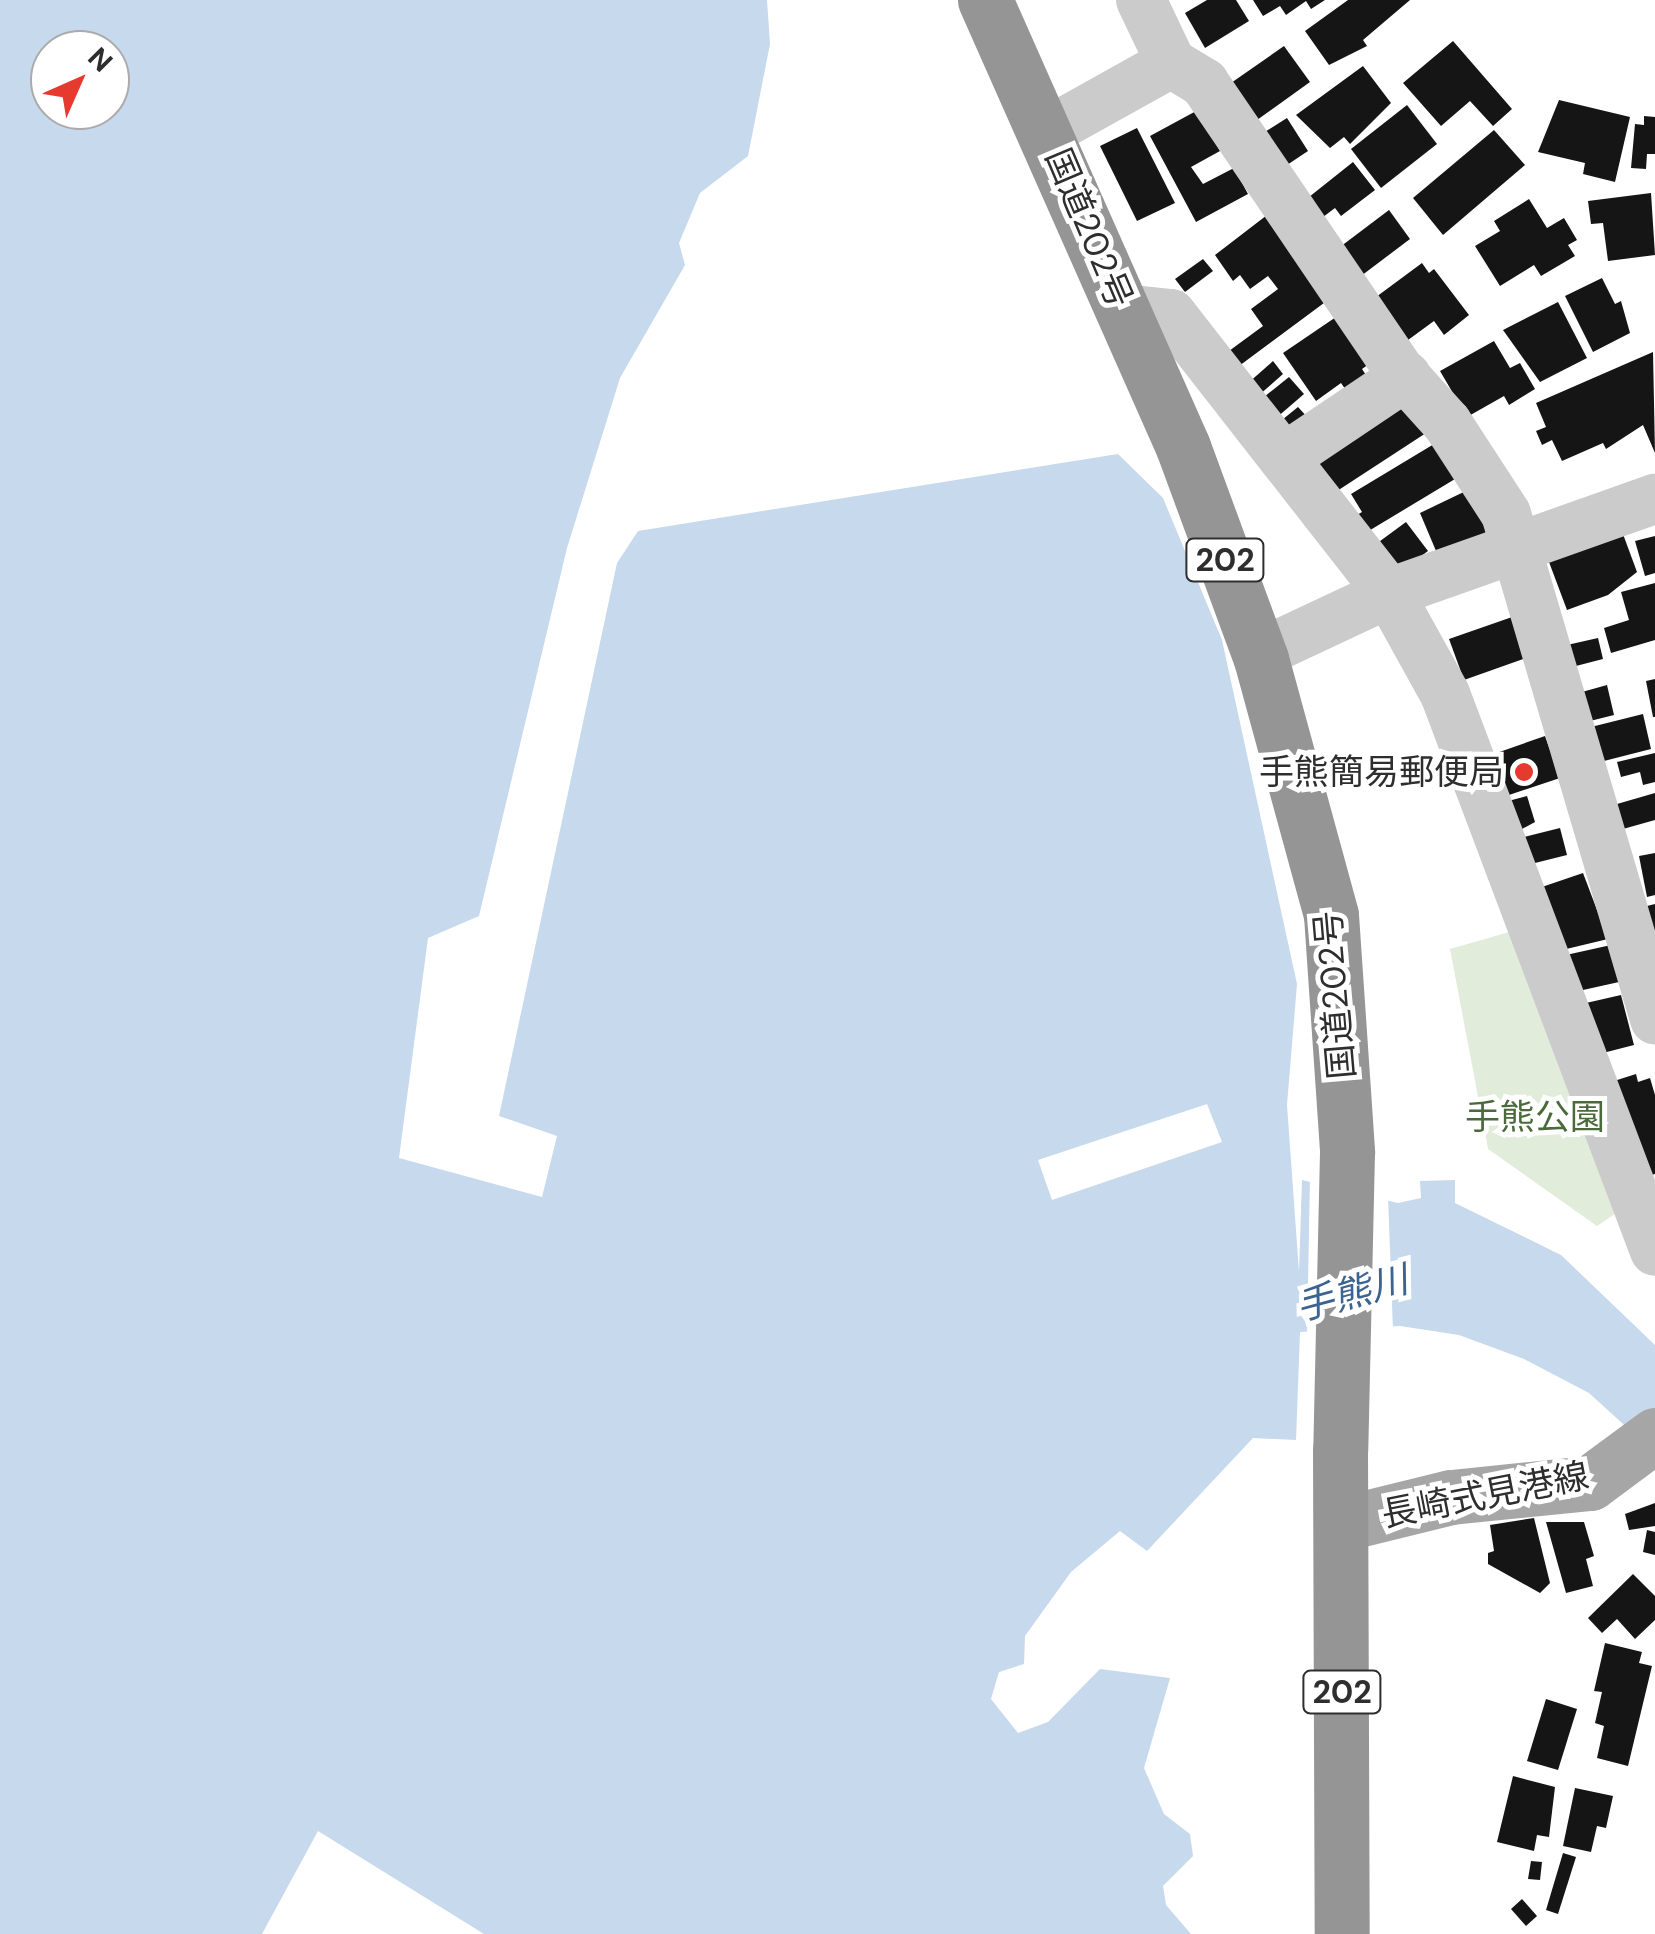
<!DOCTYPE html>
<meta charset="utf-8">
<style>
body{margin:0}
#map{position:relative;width:1655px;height:1934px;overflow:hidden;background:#fff;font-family:"DM Sans","Noto Sans JP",sans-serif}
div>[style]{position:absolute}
.green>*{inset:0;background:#e2ecdb}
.water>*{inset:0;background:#c7d9ec}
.pier>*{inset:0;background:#fff}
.building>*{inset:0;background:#151515}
.minor>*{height:50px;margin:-25px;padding:0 25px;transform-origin:25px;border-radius:25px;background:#cbcbcb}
.major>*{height:55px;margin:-27.5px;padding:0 27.5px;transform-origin:27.5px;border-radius:27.5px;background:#a6a6a6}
.highway>*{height:55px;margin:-27.5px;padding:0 27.5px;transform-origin:27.5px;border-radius:27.5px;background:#959595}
.dots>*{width:28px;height:28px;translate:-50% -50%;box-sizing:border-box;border:5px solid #fff;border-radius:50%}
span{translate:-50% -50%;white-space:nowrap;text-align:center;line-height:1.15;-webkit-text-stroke:10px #fff;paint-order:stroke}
.shield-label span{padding:2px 8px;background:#fff;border:2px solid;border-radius:8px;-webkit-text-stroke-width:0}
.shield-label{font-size:32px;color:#2e2e2e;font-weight:700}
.street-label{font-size:35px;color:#2e2e2e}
.poi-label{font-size:35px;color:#2e2e2e}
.right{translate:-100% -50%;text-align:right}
.park-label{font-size:35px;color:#4b6a3b}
.water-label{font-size:38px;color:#3b6491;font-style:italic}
.north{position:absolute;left:30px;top:30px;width:100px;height:100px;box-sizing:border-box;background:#fff;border:2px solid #ababab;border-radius:50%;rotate:45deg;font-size:28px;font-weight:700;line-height:40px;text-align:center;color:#2e2e2e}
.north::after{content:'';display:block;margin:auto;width:35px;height:45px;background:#e63a2f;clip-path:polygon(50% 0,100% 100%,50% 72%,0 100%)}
</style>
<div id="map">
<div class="green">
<div style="clip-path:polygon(1520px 929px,1624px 1208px,1597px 1226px,1488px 1149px,1450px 949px)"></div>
</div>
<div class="water">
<div style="clip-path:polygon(evenodd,0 0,767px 0,770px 44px,748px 156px,700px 193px,679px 243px,685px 265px,620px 378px,567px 548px,479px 916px,428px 938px,399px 1158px,542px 1197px,557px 1136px,499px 1116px,617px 563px,638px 531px,1118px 454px,1163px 498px,1222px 640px,1297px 984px,1287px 1105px,1299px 1272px,1302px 1180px,1398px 1203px,1421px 1198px,1420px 1181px,1455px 1180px,1455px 1203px,1561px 1255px,1655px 1345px,1655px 1453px,1589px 1393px,1524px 1359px,1459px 1335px,1400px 1326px,1300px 1332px,1296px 1440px,1253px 1438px,1147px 1551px,1120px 1531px,1071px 1572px,1025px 1636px,1024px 1664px,999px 1672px,991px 1699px,1018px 1733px,1048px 1722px,1100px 1669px,1170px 1678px,1144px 1768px,1164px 1814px,1190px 1834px,1193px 1856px,1163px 1886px,1166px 1905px,1191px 1934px,484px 1934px,318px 1831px,262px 1934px,0 1934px,0 0,50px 50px,110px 50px,110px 110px,50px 110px,50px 50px)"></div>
</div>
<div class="pier">
<div style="clip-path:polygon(1207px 1104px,1222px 1142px,1052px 1200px,1038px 1160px)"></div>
<div style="clip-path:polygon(1310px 1177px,1388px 1196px,1393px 1331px,1307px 1336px)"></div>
</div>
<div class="building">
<div style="clip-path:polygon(1207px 0,1236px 0,1249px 21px,1205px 48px,1185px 13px)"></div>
<div style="clip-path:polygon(1253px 0,1325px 0,1311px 9px,1306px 1px,1286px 15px,1280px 6px,1263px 16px)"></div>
<div style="clip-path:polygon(1348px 0,1410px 0,1363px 40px,1367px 46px,1329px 65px,1305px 31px)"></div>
<div style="clip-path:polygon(1453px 41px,1512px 109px,1493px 126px,1470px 101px,1441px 126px,1403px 83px)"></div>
<div style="clip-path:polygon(1284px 46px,1310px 82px,1257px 120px,1231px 83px)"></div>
<div style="clip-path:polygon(1363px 66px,1391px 103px,1350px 144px,1344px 137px,1330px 148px,1296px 115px)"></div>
<div style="clip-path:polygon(1559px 100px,1630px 117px,1615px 182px,1583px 174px,1585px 163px,1538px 152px)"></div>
<div style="clip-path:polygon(1407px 105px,1437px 144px,1381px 188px,1351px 149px)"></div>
<div style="clip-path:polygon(1198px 110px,1220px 151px,1191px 167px,1203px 184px,1234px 168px,1248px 194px,1196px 222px,1150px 136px)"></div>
<div style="clip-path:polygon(1644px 116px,1655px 117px,1655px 154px,1647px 154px,1646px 169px,1631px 168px,1635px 124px,1644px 125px)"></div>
<div style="clip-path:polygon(1287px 118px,1308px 151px,1284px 167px,1263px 133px)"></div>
<div style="clip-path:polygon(1137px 128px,1175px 203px,1137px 221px,1100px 146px)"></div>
<div style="clip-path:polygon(1494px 130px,1525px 165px,1443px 235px,1413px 198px)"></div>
<div style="clip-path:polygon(1353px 162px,1375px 190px,1341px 216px,1335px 208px,1319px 220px,1304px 201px)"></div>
<div style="clip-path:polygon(1651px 193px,1655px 255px,1608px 261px,1603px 223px,1591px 224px,1588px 201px)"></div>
<div style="clip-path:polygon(1529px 199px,1547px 228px,1564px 218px,1577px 240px,1568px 245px,1575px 256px,1541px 276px,1534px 265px,1500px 286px,1475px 246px,1500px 231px,1494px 221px)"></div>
<div style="clip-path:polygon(1389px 210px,1410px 239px,1357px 279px,1336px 250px)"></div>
<div style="clip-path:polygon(1271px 212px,1328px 300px,1239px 366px,1229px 351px,1263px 326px,1251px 309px,1278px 289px,1268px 276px,1250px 289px,1240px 275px,1233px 281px,1215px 255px)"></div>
<div style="clip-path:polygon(1203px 259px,1213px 271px,1185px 292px,1175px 279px)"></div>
<div style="clip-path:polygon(1422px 263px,1429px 273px,1434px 269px,1469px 315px,1444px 335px,1434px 321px,1408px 340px,1372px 300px)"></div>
<div style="clip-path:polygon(1602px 278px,1615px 304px,1621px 301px,1630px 333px,1593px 352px,1565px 296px)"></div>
<div style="clip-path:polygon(1558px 302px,1587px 358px,1540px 382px,1503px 330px)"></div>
<div style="clip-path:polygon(1336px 317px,1369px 364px,1362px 369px,1368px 378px,1348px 393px,1341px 383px,1316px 401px,1283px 353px)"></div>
<div style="clip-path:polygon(1494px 341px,1510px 368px,1520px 363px,1535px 389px,1509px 405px,1504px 396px,1467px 417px,1440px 371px)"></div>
<div style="clip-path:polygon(1653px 352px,1655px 453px,1643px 425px,1606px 449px,1603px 443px,1562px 461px,1552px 440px,1542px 445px,1536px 431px,1546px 427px,1536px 403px)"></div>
<div style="clip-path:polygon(1273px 361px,1283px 374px,1258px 396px,1247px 384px)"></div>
<div style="clip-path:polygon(1289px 377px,1304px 394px,1275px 419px,1259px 401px)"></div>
<div style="clip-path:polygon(1401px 393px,1426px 433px,1334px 493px,1308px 454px)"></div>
<div style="clip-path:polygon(1298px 407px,1310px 420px,1289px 438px,1277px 424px)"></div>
<div style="clip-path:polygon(1439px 441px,1460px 476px,1362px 535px,1352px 518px,1362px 512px,1351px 494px)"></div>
<div style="clip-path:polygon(1472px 488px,1492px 535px,1439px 558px,1420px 513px)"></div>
<div style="clip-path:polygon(1406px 522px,1428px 551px,1393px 577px,1372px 547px)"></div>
<div style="clip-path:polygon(1620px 526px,1637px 572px,1608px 595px,1567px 610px,1546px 554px)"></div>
<div style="clip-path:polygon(1655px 536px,1655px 573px,1645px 576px,1635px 541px)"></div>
<div style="clip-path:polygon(1655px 583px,1655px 640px,1611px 653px,1604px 628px,1629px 620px,1621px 592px)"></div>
<div style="clip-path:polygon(1515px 616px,1529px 657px,1464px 680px,1449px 639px)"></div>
<div style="clip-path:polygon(1598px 638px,1603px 659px,1572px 667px,1567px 645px)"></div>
<div style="clip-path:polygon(1655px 679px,1655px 717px,1653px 717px,1646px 681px)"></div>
<div style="clip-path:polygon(1607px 685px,1614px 715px,1590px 721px,1582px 692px)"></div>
<div style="clip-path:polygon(1643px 714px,1651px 749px,1600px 762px,1591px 727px)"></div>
<div style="clip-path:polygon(1545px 736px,1560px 778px,1500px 798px,1485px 757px)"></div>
<div style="clip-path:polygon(1655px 753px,1655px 782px,1643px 785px,1640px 772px,1621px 777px,1617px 762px)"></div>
<div style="clip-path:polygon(1655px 793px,1655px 820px,1623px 829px,1617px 804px)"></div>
<div style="clip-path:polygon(1527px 796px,1535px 822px,1522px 829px,1501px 803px)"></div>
<div style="clip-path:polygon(1560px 828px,1567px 855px,1523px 866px,1516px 839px)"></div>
<div style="clip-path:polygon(1655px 853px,1655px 895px,1647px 897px,1639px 856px)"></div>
<div style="clip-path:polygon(1583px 873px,1608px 939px,1558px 951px,1536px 889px)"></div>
<div style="clip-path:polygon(1655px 904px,1655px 936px,1647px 906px)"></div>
<div style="clip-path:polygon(1611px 945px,1619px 982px,1574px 992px,1566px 955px)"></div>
<div style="clip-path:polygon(1621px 995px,1634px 1045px,1599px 1054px,1586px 1003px)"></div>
<div style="clip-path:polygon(1636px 1074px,1638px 1082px,1650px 1078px,1655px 1095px,1655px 1174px,1645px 1177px,1614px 1081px)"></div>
<div style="clip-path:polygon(1655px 1503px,1655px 1526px,1629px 1530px,1625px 1514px)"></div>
<div style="clip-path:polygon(1534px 1518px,1550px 1583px,1540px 1593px,1488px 1564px,1488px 1553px,1494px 1551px,1490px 1525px)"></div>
<div style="clip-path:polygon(1546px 1522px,1584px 1522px,1594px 1556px,1586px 1559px,1593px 1586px,1566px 1593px)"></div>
<div style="clip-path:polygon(1647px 1530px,1655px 1532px,1655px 1555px,1643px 1552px)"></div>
<div style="clip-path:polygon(1633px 1574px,1655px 1596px,1655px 1620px,1635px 1639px,1617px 1619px,1602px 1633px,1588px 1618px)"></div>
<div style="clip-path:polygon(1605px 1643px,1642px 1652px,1639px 1663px,1652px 1666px,1628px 1766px,1597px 1758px,1604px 1726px,1595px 1723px,1602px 1692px,1594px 1691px)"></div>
<div style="clip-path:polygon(1546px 1699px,1577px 1709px,1558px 1770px,1527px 1761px)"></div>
<div style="clip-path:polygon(1513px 1776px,1555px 1787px,1549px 1837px,1537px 1835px,1534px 1851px,1497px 1842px)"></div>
<div style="clip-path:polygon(1575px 1788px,1613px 1796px,1606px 1828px,1597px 1826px,1591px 1852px,1563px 1846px)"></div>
<div style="clip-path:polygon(1563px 1853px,1576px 1857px,1558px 1914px,1546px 1910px)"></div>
<div style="clip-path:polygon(1531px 1861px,1542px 1862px,1540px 1880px,1528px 1879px)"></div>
<div style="clip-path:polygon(1522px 1899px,1537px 1916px,1526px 1926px,1511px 1909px)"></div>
</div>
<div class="minor">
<div style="left:1141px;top:0;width:70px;rotate:64.5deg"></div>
<div style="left:1047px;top:132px;width:142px;rotate:-29.1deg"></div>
<div style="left:1171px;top:63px;width:39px;rotate:31deg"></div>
<div style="left:1204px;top:83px;width:348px;rotate:55.8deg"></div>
<div style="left:1400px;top:371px;width:70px;rotate:47.9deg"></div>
<div style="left:1447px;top:423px;width:108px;rotate:57deg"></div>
<div style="left:1506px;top:514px;width:527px;rotate:73.56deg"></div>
<div style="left:1124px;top:309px;width:47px;rotate:6.1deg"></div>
<div style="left:1171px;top:314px;width:354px;rotate:52deg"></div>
<div style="left:1389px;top:593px;width:115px;rotate:61deg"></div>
<div style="left:1445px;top:694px;width:595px;rotate:69.34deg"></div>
<div style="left:1284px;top:458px;width:147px;rotate:-33.9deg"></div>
<div style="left:1259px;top:654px;width:144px;rotate:-25.1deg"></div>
<div style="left:1389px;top:593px;width:282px;rotate:-19.5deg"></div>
</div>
<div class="major">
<div style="left:1341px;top:1524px;width:113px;rotate:-13.8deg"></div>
<div style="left:1451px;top:1497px;width:140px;rotate:-5.8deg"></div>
<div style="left:1590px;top:1483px;width:81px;rotate:-36.4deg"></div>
</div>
<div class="highway">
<div style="left:985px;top:0;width:489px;rotate:66.1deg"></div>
<div style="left:1183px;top:447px;width:226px;rotate:69.8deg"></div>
<div style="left:1261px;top:659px;width:265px;rotate:74.7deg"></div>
<div style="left:1331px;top:915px;width:238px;rotate:86.1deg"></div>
<div style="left:1347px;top:1152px;width:298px;rotate:91.3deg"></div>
<div style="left:1340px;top:1450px;width:484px;rotate:89.8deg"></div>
</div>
<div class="dots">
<div style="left:1524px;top:772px;background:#e63a2f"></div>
</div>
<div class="shield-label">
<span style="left:1225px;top:560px">202</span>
<span style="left:1342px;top:1692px">202</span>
</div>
<div class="street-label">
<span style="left:1089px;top:228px;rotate:67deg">国道202号</span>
<span style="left:1335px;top:995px;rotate:-95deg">国道202号</span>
<span style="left:1485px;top:1495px;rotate:-11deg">長崎式見港線</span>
</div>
<div class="poi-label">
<span class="right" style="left:1504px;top:772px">手熊簡易郵便局</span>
</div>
<div class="park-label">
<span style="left:1535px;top:1117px">手熊公園</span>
</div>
<div class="water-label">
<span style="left:1352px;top:1294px;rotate:-15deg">手熊川</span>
</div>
<div class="north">N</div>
</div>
